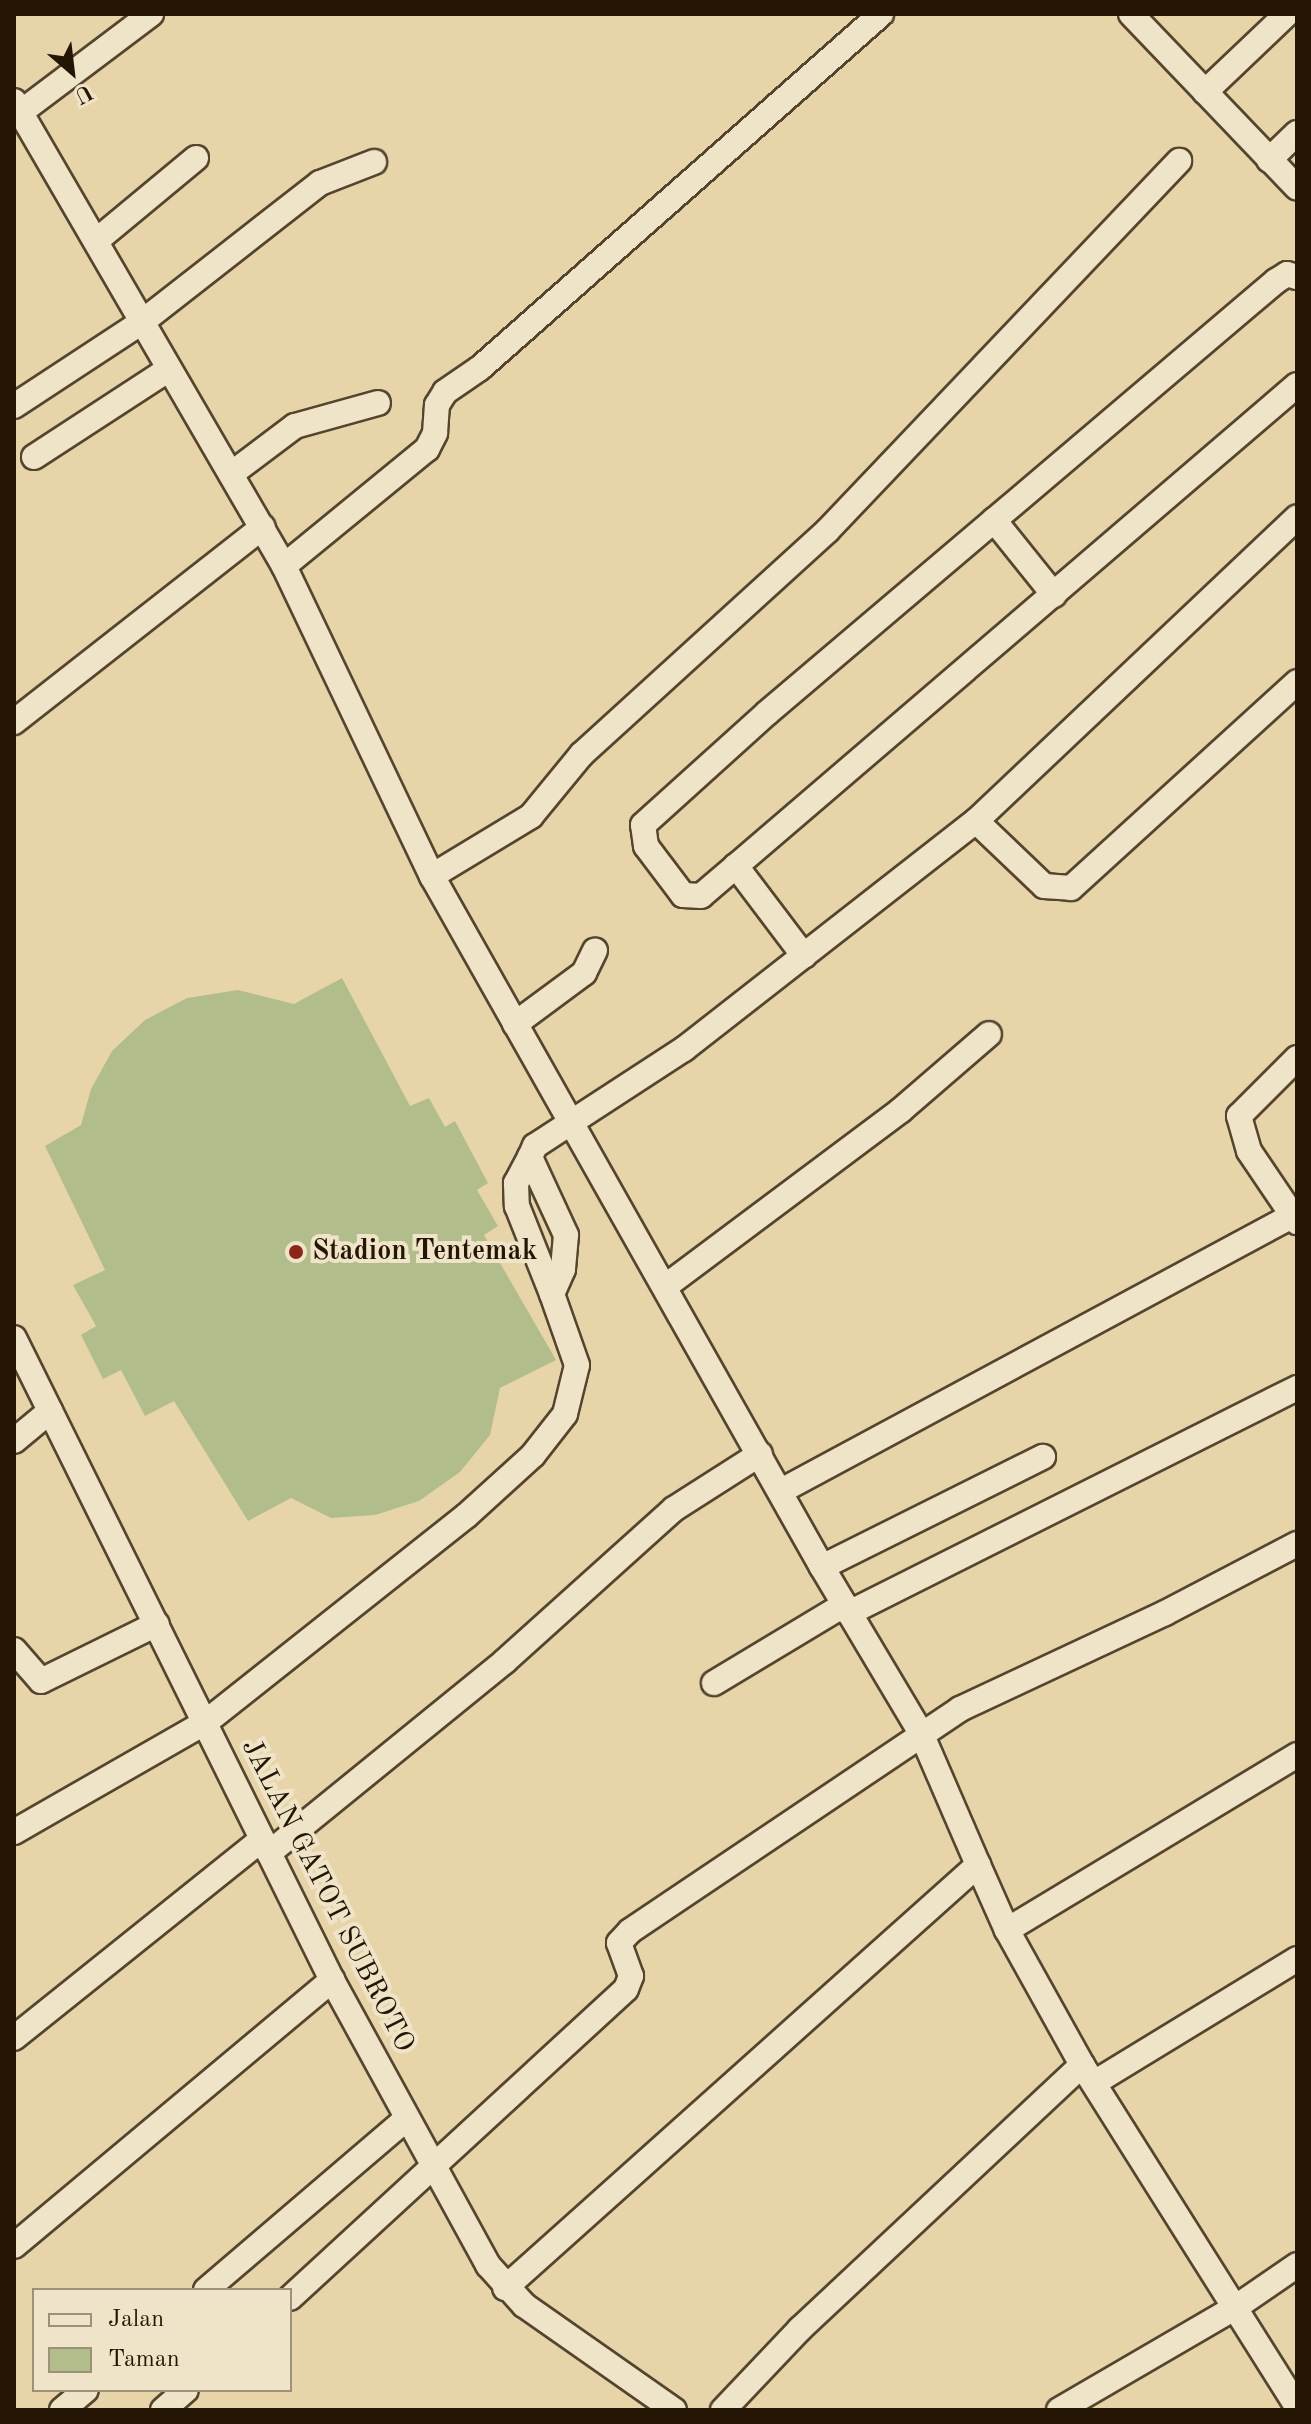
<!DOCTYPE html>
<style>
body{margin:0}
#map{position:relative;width:1311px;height:2424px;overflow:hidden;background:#e7d5a9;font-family:"Old Standard TT",serif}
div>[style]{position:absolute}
.green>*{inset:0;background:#b1be8b}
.roads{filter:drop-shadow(2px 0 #55452e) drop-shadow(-2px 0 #55452e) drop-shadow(0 2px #55452e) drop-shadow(0 -2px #55452e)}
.minor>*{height:24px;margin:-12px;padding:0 12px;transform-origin:12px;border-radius:12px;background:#efe4c7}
.dots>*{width:22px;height:22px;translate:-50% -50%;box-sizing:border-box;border:4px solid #efe4c7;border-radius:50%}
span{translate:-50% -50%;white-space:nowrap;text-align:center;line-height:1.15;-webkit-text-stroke:8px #efe4c7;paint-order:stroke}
.poi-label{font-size:28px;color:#241505;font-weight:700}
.left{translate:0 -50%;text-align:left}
.street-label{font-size:28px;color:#241505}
.frame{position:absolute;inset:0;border:16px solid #241505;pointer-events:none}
.legend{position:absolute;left:32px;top:2288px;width:260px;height:104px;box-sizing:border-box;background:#efe4c7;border:2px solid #9e9179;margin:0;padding:10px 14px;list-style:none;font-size:24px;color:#241505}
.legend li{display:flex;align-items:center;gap:16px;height:40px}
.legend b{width:40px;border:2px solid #9e9179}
.north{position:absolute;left:32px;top:32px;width:80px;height:80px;-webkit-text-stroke:6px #efe4c7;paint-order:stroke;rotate:152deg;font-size:22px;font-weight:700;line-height:32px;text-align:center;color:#241505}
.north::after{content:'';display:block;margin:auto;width:28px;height:36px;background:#241505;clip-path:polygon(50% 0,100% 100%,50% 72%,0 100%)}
</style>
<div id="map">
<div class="green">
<div style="clip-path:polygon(342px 978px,410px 1106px,429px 1098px,445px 1127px,455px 1121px,488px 1183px,477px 1190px,498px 1226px,484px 1235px,556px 1360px,500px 1388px,490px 1435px,460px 1472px,419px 1501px,375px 1515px,331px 1518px,291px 1498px,248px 1521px,174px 1401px,145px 1416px,121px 1370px,103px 1379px,81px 1335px,96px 1326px,73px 1285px,105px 1270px,45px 1146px,81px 1125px,91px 1089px,112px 1051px,145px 1020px,187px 998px,238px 990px,294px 1004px)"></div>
</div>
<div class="roads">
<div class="minor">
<div style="left:1131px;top:14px;width:240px;rotate:46.3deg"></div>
<div style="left:1205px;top:92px;width:113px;rotate:-43.6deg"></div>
<div style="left:14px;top:101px;width:538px;rotate:59.86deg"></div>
<div style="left:284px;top:566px;width:344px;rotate:64.5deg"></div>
<div style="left:432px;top:876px;width:793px;rotate:60.56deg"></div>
<div style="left:822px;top:1567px;width:193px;rotate:59.2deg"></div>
<div style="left:921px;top:1733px;width:144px;rotate:66.6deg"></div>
<div style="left:21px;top:112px;width:163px;rotate:-37deg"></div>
<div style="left:1269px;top:160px;width:39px;rotate:-44deg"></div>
<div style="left:96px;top:241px;width:130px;rotate:-39.7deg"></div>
<div style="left:14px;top:406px;width:153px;rotate:-33.3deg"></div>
<div style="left:142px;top:322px;width:226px;rotate:-38deg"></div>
<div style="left:320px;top:183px;width:58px;rotate:-21.3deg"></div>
<div style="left:34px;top:457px;width:161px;rotate:-33.1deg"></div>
<div style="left:231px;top:474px;width:80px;rotate:-36.9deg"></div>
<div style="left:295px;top:426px;width:86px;rotate:-15.5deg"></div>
<div style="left:994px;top:520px;width:96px;rotate:51.3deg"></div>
<div style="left:284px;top:566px;width:185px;rotate:-39.3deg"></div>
<div style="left:427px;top:449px;width:18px;rotate:-63deg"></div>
<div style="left:435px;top:433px;width:28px;rotate:-86deg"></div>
<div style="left:437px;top:405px;width:15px;rotate:-58deg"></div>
<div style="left:445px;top:392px;width:42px;rotate:-34.4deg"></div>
<div style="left:480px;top:368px;width:535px;rotate:-41.44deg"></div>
<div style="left:14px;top:722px;width:316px;rotate:-38.1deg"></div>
<div style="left:976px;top:821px;width:94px;rotate:43.7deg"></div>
<div style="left:1044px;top:886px;width:27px;rotate:4deg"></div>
<div style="left:1071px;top:888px;width:306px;rotate:-42.3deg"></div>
<div style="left:736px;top:866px;width:46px;rotate:139.4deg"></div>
<div style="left:701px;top:896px;width:18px;rotate:-177deg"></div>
<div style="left:683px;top:895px;width:61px;rotate:-127.1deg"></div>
<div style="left:646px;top:846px;width:21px;rotate:-98deg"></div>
<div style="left:643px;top:825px;width:167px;rotate:-42.1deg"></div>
<div style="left:767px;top:713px;width:668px;rotate:-40.32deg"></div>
<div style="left:1276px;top:281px;width:13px;rotate:-32deg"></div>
<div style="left:1287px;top:274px;width:10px;rotate:17deg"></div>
<div style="left:432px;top:876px;width:116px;rotate:-31.2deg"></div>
<div style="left:531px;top:816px;width:80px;rotate:-50.6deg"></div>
<div style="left:582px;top:754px;width:331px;rotate:-42.3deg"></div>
<div style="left:827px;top:531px;width:511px;rotate:-46.43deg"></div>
<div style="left:804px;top:956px;width:113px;rotate:-127.1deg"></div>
<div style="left:736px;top:866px;width:739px;rotate:-40.61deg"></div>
<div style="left:515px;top:1024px;width:86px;rotate:-36.5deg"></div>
<div style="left:584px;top:973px;width:25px;rotate:-64deg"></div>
<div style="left:1297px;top:1058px;width:82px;rotate:135deg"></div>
<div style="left:1239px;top:1116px;width:36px;rotate:74deg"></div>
<div style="left:1249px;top:1151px;width:86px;rotate:55.9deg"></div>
<div style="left:530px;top:1157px;width:30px;rotate:118deg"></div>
<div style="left:516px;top:1183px;width:23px;rotate:88deg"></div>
<div style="left:517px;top:1206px;width:95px;rotate:68.3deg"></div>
<div style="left:666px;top:1286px;width:294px;rotate:-36.8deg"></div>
<div style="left:901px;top:1110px;width:116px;rotate:-40.8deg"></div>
<div style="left:14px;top:1338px;width:716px;rotate:63.65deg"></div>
<div style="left:332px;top:1980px;width:325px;rotate:61.3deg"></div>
<div style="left:488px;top:2265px;width:54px;rotate:48deg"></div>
<div style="left:524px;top:2305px;width:183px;rotate:35deg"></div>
<div style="left:14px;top:1441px;width:47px;rotate:-39.8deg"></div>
<div style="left:781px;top:1491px;width:580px;rotate:-28.29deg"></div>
<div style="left:822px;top:1567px;width:247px;rotate:-26.5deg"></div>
<div style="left:849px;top:1613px;width:501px;rotate:-26.67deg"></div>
<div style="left:14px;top:1650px;width:41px;rotate:48.9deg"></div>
<div style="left:41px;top:1681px;width:129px;rotate:-26.2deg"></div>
<div style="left:714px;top:1683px;width:152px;rotate:-31deg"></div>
<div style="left:14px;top:1832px;width:221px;rotate:-29.8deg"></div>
<div style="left:206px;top:1722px;width:332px;rotate:-38.4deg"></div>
<div style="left:466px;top:1516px;width:91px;rotate:-42.3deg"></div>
<div style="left:533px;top:1455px;width:52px;rotate:-52deg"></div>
<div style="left:565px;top:1414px;width:50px;rotate:-76.2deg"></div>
<div style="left:577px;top:1365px;width:75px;rotate:-109.4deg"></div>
<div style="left:552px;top:1294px;width:27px;rotate:-66deg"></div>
<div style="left:563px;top:1269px;width:34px;rotate:-85deg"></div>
<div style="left:566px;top:1235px;width:86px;rotate:-114.8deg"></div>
<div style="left:530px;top:1157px;width:12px;rotate:-66deg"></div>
<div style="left:535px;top:1146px;width:178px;rotate:-33.1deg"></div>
<div style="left:684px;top:1049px;width:370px;rotate:-38deg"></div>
<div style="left:976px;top:821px;width:442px;rotate:-43.4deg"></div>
<div style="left:269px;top:1853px;width:304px;rotate:-39.1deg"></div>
<div style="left:505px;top:1661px;width:227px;rotate:-42deg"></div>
<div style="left:674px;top:1509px;width:102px;rotate:-32.6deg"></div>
<div style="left:1007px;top:1930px;width:339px;rotate:-31.1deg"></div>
<div style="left:14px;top:2038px;width:318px;rotate:-38.7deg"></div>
<div style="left:1082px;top:2065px;width:404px;rotate:57.8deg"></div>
<div style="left:1094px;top:2083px;width:238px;rotate:-31.4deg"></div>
<div style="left:14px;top:2246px;width:415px;rotate:-39.9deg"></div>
<div style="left:505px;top:2288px;width:635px;rotate:-41.81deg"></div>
<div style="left:978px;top:1865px;width:71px;rotate:66deg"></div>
<div style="left:1007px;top:1930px;width:154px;rotate:60.9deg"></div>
<div style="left:1082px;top:2065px;width:386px;rotate:136.9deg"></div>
<div style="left:800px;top:2329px;width:112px;rotate:133.5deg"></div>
<div style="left:206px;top:2290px;width:263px;rotate:-40.5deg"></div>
<div style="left:290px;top:2298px;width:456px;rotate:-42.6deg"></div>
<div style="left:626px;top:1989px;width:14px;rotate:-69deg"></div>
<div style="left:631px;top:1976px;width:35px;rotate:-110deg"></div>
<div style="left:619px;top:1943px;width:16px;rotate:-47deg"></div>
<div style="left:630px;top:1931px;width:398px;rotate:-33.9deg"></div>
<div style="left:960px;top:1709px;width:226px;rotate:-25.1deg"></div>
<div style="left:1165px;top:1613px;width:149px;rotate:-27.6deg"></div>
<div style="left:62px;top:2410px;width:31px;rotate:-40deg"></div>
<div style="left:163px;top:2410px;width:30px;rotate:-41deg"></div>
<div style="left:1059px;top:2410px;width:205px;rotate:-30.2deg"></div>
<div style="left:1236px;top:2307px;width:74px;rotate:-34.5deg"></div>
</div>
</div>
<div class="dots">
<div style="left:296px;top:1252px;background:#8f2418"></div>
</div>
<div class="poi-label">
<span class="left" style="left:312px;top:1252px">Stadion Tentemak</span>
</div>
<div class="street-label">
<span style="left:327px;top:1896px;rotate:63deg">JALAN GATOT SUBROTO</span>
</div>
<div class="frame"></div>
<ul class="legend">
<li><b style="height:10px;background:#efe4c7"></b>Jalan</li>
<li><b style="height:22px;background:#b1be8b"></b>Taman</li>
</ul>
<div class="north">U</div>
</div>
